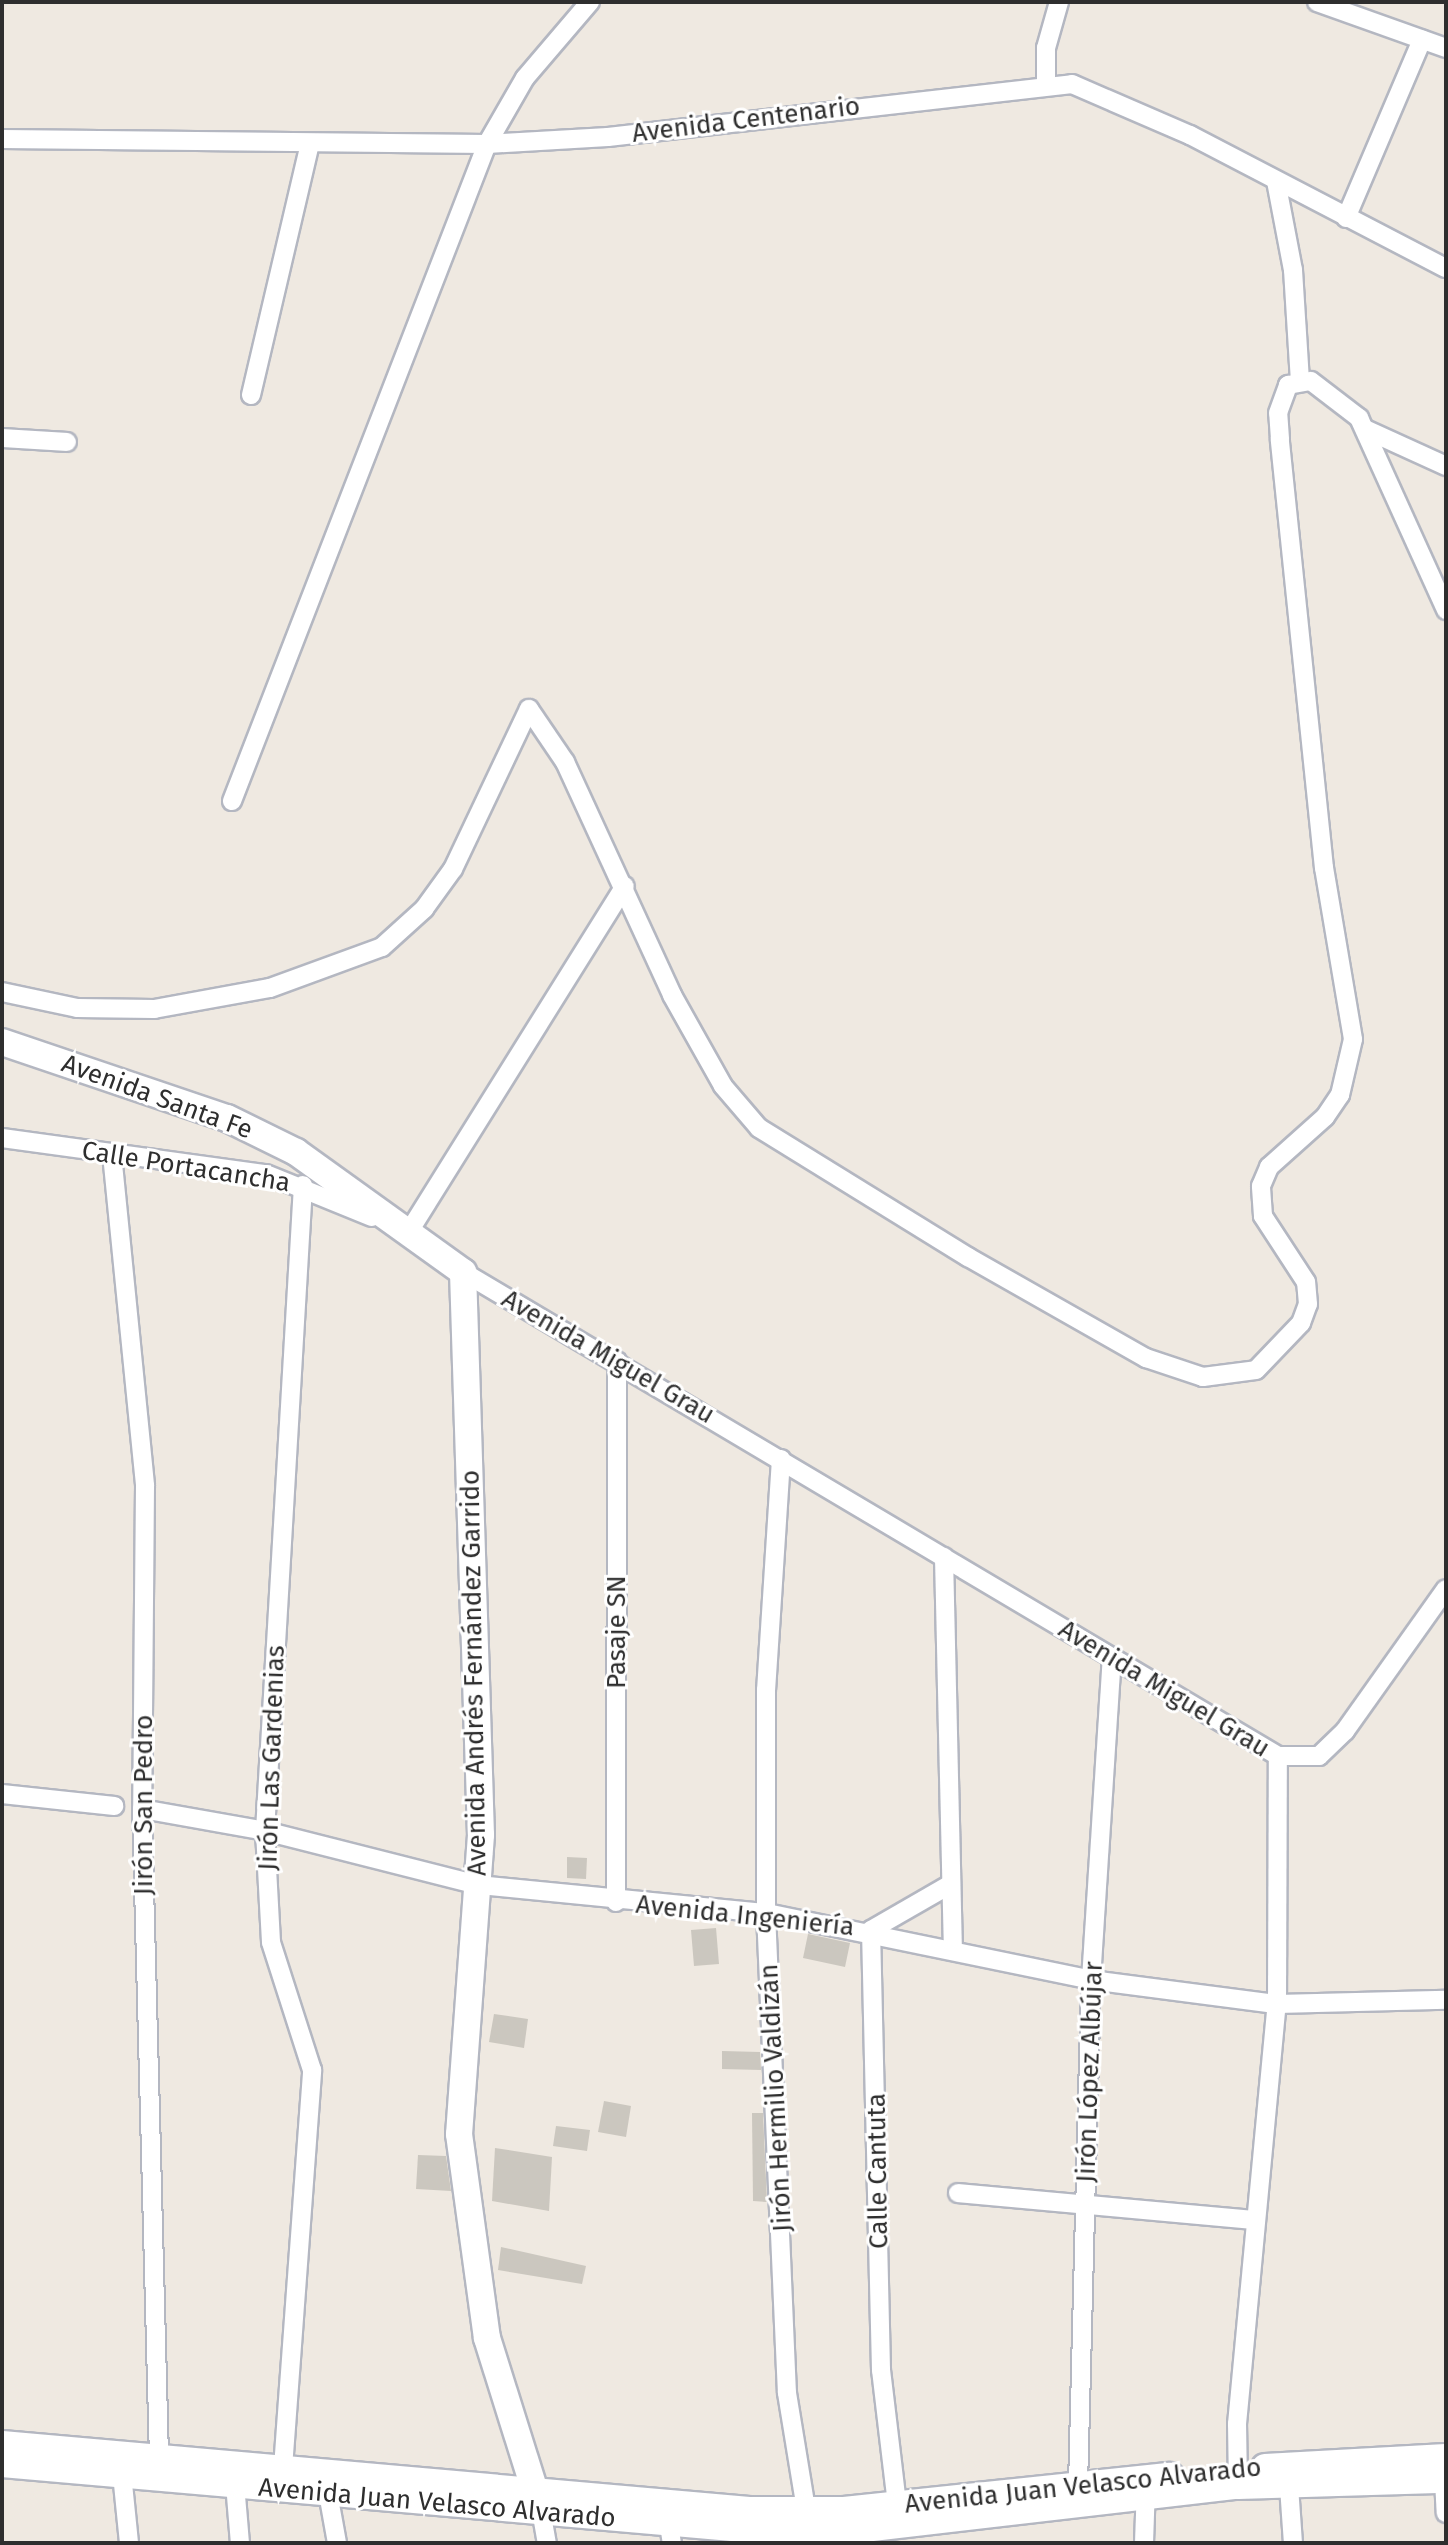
<!DOCTYPE html>
<meta charset="utf-8">
<style>
body{margin:0}
#map{position:relative;width:1448px;height:2545px;overflow:hidden;background:#efe9e1;font-family:"Fira Sans",sans-serif}
div>[style]{position:absolute}
.building>*{inset:0;background:#cbc7bf}
.roads{filter:drop-shadow(2px 0 #b4b7c1) drop-shadow(-2px 0 #b4b7c1) drop-shadow(0 2px #b4b7c1) drop-shadow(0 -2px #b4b7c1)}
.street>*{height:18px;margin:-9px;padding:0 9px;transform-origin:9px;border-radius:9px;background:#fff}
.secondary>*{height:26px;margin:-13px;padding:0 13px;transform-origin:13px;border-radius:13px;background:#fff}
span{translate:-50% -50%;white-space:nowrap;text-align:center;line-height:1.15;-webkit-text-stroke:6px #fff;paint-order:stroke}
.street-label{font-size:26px;color:#2e2e2e}
.frame{position:absolute;inset:0;border:4px solid #2e2e2e;pointer-events:none}
</style>
<div id="map">
<div class="building">
<div style="clip-path:polygon(567px 1857px,587px 1858px,586px 1879px,567px 1878px)"></div>
<div style="clip-path:polygon(716px 1928px,719px 1964px,694px 1966px,691px 1930px)"></div>
<div style="clip-path:polygon(808px 1934px,850px 1943px,845px 1967px,803px 1958px)"></div>
<div style="clip-path:polygon(494px 2014px,528px 2019px,524px 2048px,489px 2042px)"></div>
<div style="clip-path:polygon(722px 2051px,760px 2052px,761px 2070px,722px 2069px)"></div>
<div style="clip-path:polygon(604px 2101px,631px 2106px,626px 2137px,598px 2132px)"></div>
<div style="clip-path:polygon(752px 2113px,763px 2113px,767px 2202px,753px 2201px)"></div>
<div style="clip-path:polygon(556px 2126px,590px 2130px,587px 2151px,553px 2146px)"></div>
<div style="clip-path:polygon(495px 2148px,552px 2157px,549px 2211px,492px 2201px)"></div>
<div style="clip-path:polygon(418px 2155px,446px 2156px,451px 2191px,416px 2189px)"></div>
<div style="clip-path:polygon(501px 2247px,586px 2266px,582px 2284px,498px 2270px)"></div>
</div>
<div class="roads">
<div class="street">
<div style="left:1317px;top:2px;width:137px;rotate:19.6deg"></div>
<div style="left:1046px;top:83px;width:35px;rotate:-90deg"></div>
<div style="left:1046px;top:48px;width:48px;rotate:-74.2deg"></div>
<div style="left:2px;top:139px;width:485px;rotate:0.6deg"></div>
<div style="left:487px;top:144px;width:121px;rotate:-3.3deg"></div>
<div style="left:608px;top:137px;width:467px;rotate:-6.5deg"></div>
<div style="left:1072px;top:84px;width:129px;rotate:23.4deg"></div>
<div style="left:1190px;top:135px;width:288px;rotate:27.5deg"></div>
<div style="left:1276px;top:181px;width:91px;rotate:79.2deg"></div>
<div style="left:1293px;top:270px;width:110px;rotate:86.4deg"></div>
<div style="left:1346px;top:218px;width:194px;rotate:-66.9deg"></div>
<div style="left:251px;top:395px;width:258px;rotate:-76.8deg"></div>
<div style="left:1367px;top:430px;width:87px;rotate:24.5deg"></div>
<div style="left:2px;top:438px;width:65px;rotate:3.5deg"></div>
<div style="left:529px;top:709px;width:64px;rotate:55.8deg"></div>
<div style="left:565px;top:762px;width:256px;rotate:65.3deg"></div>
<div style="left:672px;top:995px;width:104px;rotate:60.7deg"></div>
<div style="left:723px;top:1086px;width:55px;rotate:49.4deg"></div>
<div style="left:759px;top:1128px;width:246px;rotate:31.7deg"></div>
<div style="left:968px;top:1257px;width:205px;rotate:29.6deg"></div>
<div style="left:1146px;top:1358px;width:60px;rotate:18.4deg"></div>
<div style="left:1203px;top:1377px;width:53px;rotate:-7.5deg"></div>
<div style="left:1256px;top:1370px;width:65px;rotate:-46.2deg"></div>
<div style="left:1301px;top:1323px;width:20px;rotate:-70deg"></div>
<div style="left:1308px;top:1304px;width:22px;rotate:-95deg"></div>
<div style="left:1306px;top:1282px;width:79px;rotate:-123.1deg"></div>
<div style="left:1263px;top:1216px;width:30px;rotate:-94deg"></div>
<div style="left:1261px;top:1186px;width:21px;rotate:-67deg"></div>
<div style="left:1269px;top:1167px;width:75px;rotate:-41.8deg"></div>
<div style="left:1325px;top:1117px;width:27px;rotate:-56deg"></div>
<div style="left:1340px;top:1095px;width:57px;rotate:-76.9deg"></div>
<div style="left:1353px;top:1039px;width:173px;rotate:-99.6deg"></div>
<div style="left:1324px;top:868px;width:431px;rotate:-95.9deg"></div>
<div style="left:1280px;top:439px;width:26px;rotate:-94deg"></div>
<div style="left:1278px;top:413px;width:30px;rotate:-70deg"></div>
<div style="left:1288px;top:385px;width:23px;rotate:-10deg"></div>
<div style="left:1311px;top:381px;width:61px;rotate:37.6deg"></div>
<div style="left:1359px;top:418px;width:211px;rotate:65.6deg"></div>
<div style="left:232px;top:801px;width:705px;rotate:-68.79deg"></div>
<div style="left:487px;top:144px;width:76px;rotate:-60.1deg"></div>
<div style="left:525px;top:78px;width:100px;rotate:-49.5deg"></div>
<div style="left:2px;top:992px;width:77px;rotate:12deg"></div>
<div style="left:77px;top:1008px;width:77px;rotate:0.7deg"></div>
<div style="left:154px;top:1009px;width:118px;rotate:-10.3deg"></div>
<div style="left:270px;top:988px;width:119px;rotate:-20.1deg"></div>
<div style="left:382px;top:947px;width:57px;rotate:-42.1deg"></div>
<div style="left:424px;top:909px;width:49px;rotate:-54.1deg"></div>
<div style="left:453px;top:869px;width:177px;rotate:-64.6deg"></div>
<div style="left:2px;top:1138px;width:266px;rotate:7.8deg"></div>
<div style="left:266px;top:1174px;width:114px;rotate:22.1deg"></div>
<div style="left:112px;top:1154px;width:334px;rotate:84.3deg"></div>
<div style="left:145px;top:1486px;width:323px;rotate:90.5deg"></div>
<div style="left:142px;top:1809px;width:649px;rotate:88.5deg"></div>
<div style="left:399px;top:1229px;width:10px;rotate:24deg"></div>
<div style="left:408px;top:1233px;width:409px;rotate:-58deg"></div>
<div style="left:463px;top:1272px;width:948px;rotate:30.7deg"></div>
<div style="left:1278px;top:1756px;width:41px"></div>
<div style="left:1319px;top:1756px;width:36px;rotate:-44deg"></div>
<div style="left:1345px;top:1731px;width:174px;rotate:-54.6deg"></div>
<div style="left:781px;top:1459px;width:231px;rotate:93.7deg"></div>
<div style="left:766px;top:1690px;width:223px;rotate:90deg"></div>
<div style="left:766px;top:1913px;width:480px;rotate:87.5deg"></div>
<div style="left:787px;top:2393px;width:130px;rotate:80.7deg"></div>
<div style="left:944px;top:1557px;width:394px;rotate:88.7deg"></div>
<div style="left:2px;top:1794px;width:113px;rotate:6.1deg"></div>
<div style="left:142px;top:1809px;width:125px;rotate:10.1deg"></div>
<div style="left:265px;top:1831px;width:221px;rotate:14.2deg"></div>
<div style="left:479px;top:1885px;width:288px;rotate:5.6deg"></div>
<div style="left:766px;top:1913px;width:332px;rotate:11.6deg"></div>
<div style="left:1091px;top:1980px;width:188px;rotate:7.4deg"></div>
<div style="left:1277px;top:2004px;width:169px;rotate:-1.4deg"></div>
<div style="left:616px;top:1902px;width:541px;rotate:-89.89deg"></div>
<div style="left:958px;top:2193px;width:299px;rotate:5.2deg"></div>
<div style="left:283px;top:2468px;width:399px;rotate:-85.8deg"></div>
<div style="left:312px;top:2070px;width:134px;rotate:-107.8deg"></div>
<div style="left:271px;top:1942px;width:111px;rotate:-93.1deg"></div>
<div style="left:265px;top:1831px;width:647px;rotate:-86.63deg"></div>
<div style="left:1288px;top:2472px;width:71px;rotate:86deg"></div>
<div style="left:122px;top:2474px;width:69px;rotate:84.2deg"></div>
<div style="left:1444px;top:2480px;width:33px;rotate:87deg"></div>
<div style="left:235px;top:2484px;width:59px;rotate:85.2deg"></div>
<div style="left:1078px;top:2486px;width:506px;rotate:-88.53deg"></div>
<div style="left:1091px;top:1980px;width:323px;rotate:-86.3deg"></div>
<div style="left:1238px;top:2486px;width:62px;rotate:-90.9deg"></div>
<div style="left:1237px;top:2424px;width:422px;rotate:-84.6deg"></div>
<div style="left:1277px;top:2004px;width:248px;rotate:-89.8deg"></div>
<div style="left:328px;top:2493px;width:51px;rotate:79.8deg"></div>
<div style="left:897px;top:2504px;width:135px;rotate:-96.8deg"></div>
<div style="left:881px;top:2370px;width:440px;rotate:-91.3deg"></div>
<div style="left:871px;top:1930px;width:92px;rotate:-29.9deg"></div>
<div style="left:541px;top:2510px;width:34px;rotate:80deg"></div>
<div style="left:669px;top:2525px;width:18px;rotate:81deg"></div>
<div style="left:1144px;top:2543px;width:57px;rotate:-88deg"></div>
</div>
<div class="secondary">
<div style="left:2px;top:1042px;width:237px;rotate:18.7deg"></div>
<div style="left:227px;top:1118px;width:77px;rotate:26.2deg"></div>
<div style="left:296px;top:1152px;width:206px;rotate:35.7deg"></div>
<div style="left:463px;top:1272px;width:563px;rotate:88.17deg"></div>
<div style="left:481px;top:1835px;width:300px;rotate:94.2deg"></div>
<div style="left:459px;top:2134px;width:206px;rotate:82.2deg"></div>
<div style="left:487px;top:2338px;width:180px;rotate:72.6deg"></div>
<div style="left:2px;top:2444px;width:750px;rotate:5.05deg"></div>
<div style="left:749px;top:2510px;width:95px"></div>
<div style="left:844px;top:2510px;width:328px;rotate:-6deg"></div>
<div style="left:2px;top:2464px;width:813px;rotate:5.01deg"></div>
<div style="left:812px;top:2535px;width:429px;rotate:-6.6deg"></div>
<div style="left:1238px;top:2486px;width:208px;rotate:-1.7deg"></div>
<div style="left:1265px;top:2467px;width:181px;rotate:-3.2deg"></div>
</div>
</div>
<div class="street-label">
<span style="left:746px;top:120px;rotate:-7deg">Avenida Centenario</span>
<span style="left:157px;top:1097px;rotate:20deg">Avenida Santa Fe</span>
<span style="left:186px;top:1167px;rotate:9deg">Calle Portacancha</span>
<span style="left:608px;top:1357px;rotate:30deg">Avenida Miguel Grau</span>
<span style="left:617px;top:1632px;rotate:-90deg">Pasaje SN</span>
<span style="left:474px;top:1673px;rotate:-91deg">Avenida Andrés Fernández Garrido</span>
<span style="left:1164px;top:1689px;rotate:31deg">Avenida Miguel Grau</span>
<span style="left:272px;top:1758px;rotate:-88deg">Jirón Las Gardenias</span>
<span style="left:144px;top:1805px;rotate:-90deg">Jirón San Pedro</span>
<span style="left:745px;top:1916px;rotate:6deg">Avenida Ingeniería</span>
<span style="left:1090px;top:2072px;rotate:-88deg">Jirón López Albújar</span>
<span style="left:776px;top:2098px;rotate:-93deg">Jirón Hermilio Valdizán</span>
<span style="left:878px;top:2171px;rotate:-91deg">Calle Cantuta</span>
<span style="left:1083px;top:2486px;rotate:-6deg">Avenida Juan Velasco Alvarado</span>
<span style="left:437px;top:2503px;rotate:5deg">Avenida Juan Velasco Alvarado</span>
</div>
<div class="frame"></div>
</div>
